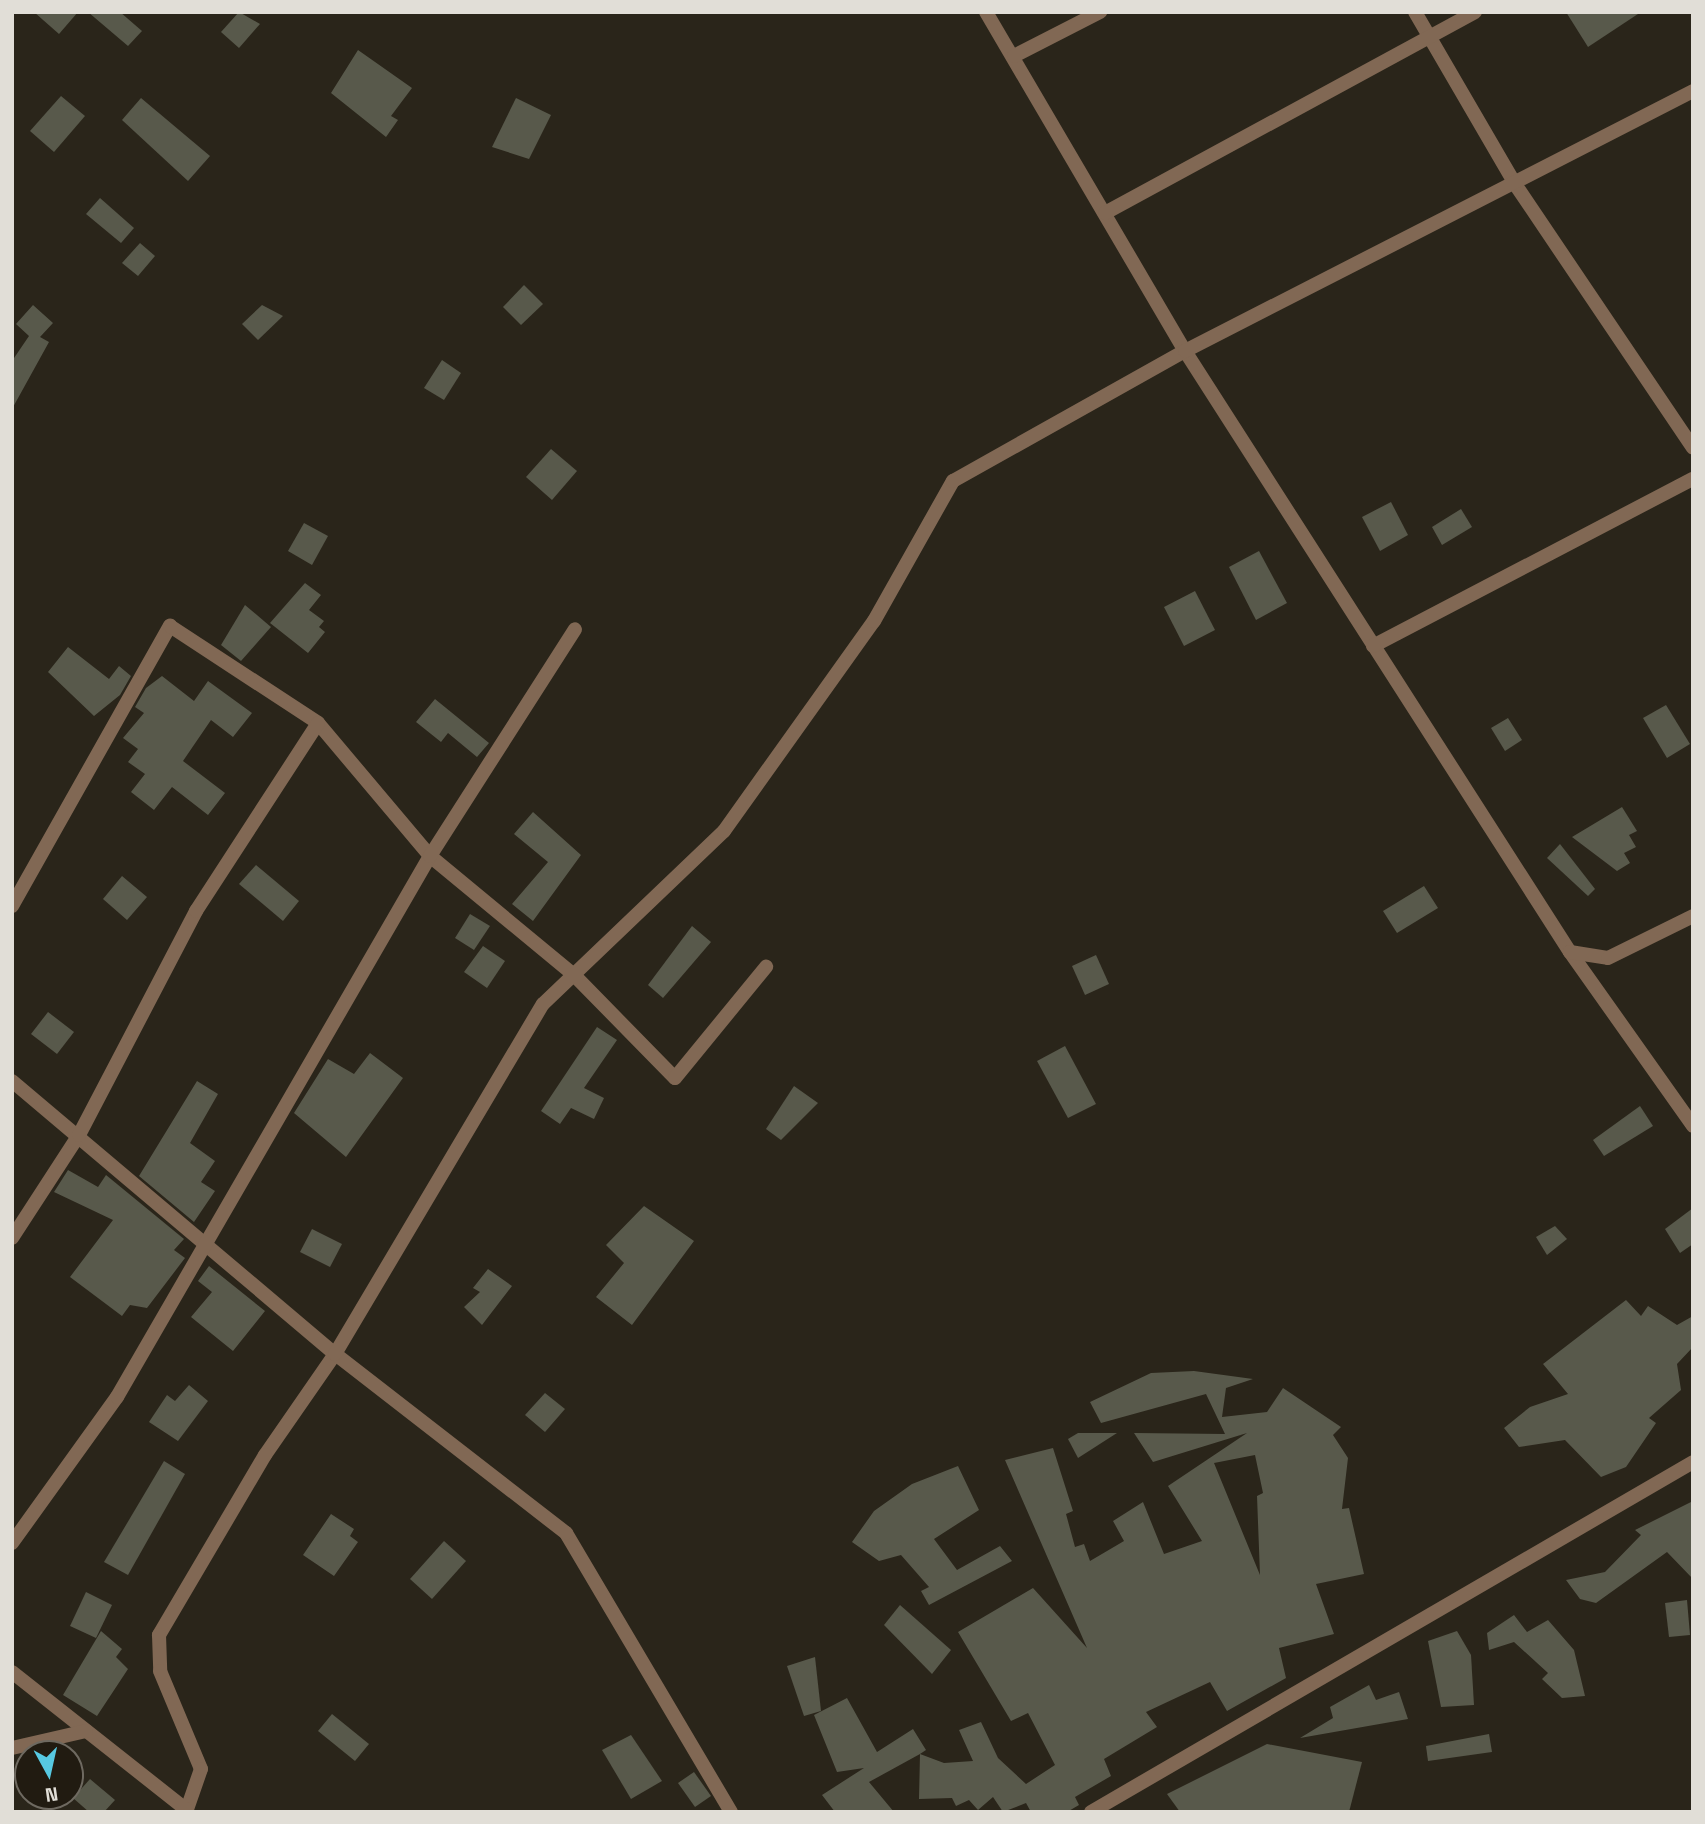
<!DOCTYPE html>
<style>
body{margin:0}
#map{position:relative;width:1705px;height:1824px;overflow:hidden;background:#2a251a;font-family:"Space Grotesk",sans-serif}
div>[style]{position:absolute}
.building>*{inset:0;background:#58594b}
.street>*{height:14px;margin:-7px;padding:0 7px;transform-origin:7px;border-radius:7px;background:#816854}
span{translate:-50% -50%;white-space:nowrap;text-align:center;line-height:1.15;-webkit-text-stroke:5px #211b11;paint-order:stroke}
.frame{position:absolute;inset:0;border:14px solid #e1ded7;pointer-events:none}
.north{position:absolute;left:14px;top:1740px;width:70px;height:70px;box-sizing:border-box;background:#211b11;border:2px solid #6e6960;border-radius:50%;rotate:172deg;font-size:19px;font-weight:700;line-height:28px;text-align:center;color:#e1ded7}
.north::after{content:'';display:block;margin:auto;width:24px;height:32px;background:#57c9e2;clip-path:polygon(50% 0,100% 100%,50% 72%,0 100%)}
</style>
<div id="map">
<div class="building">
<div style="clip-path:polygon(34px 12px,78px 12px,59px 34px)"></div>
<div style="clip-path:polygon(88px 12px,120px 12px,142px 31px,128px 46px)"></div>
<div style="clip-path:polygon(239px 12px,260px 24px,239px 48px,221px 32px)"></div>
<div style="clip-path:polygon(1566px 12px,1641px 12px,1588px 47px)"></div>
<div style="clip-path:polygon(358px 50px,412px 88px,391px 116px,398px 120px,386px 137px,331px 93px)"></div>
<div style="clip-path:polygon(61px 96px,85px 116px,54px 152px,30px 131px)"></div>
<div style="clip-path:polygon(141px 98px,210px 156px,188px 181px,122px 120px)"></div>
<div style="clip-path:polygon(516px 98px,551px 115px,529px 159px,492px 147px)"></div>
<div style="clip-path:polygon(100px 198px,134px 228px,121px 243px,86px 214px)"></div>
<div style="clip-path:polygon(140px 243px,155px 256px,138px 276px,122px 263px)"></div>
<div style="clip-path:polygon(524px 285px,543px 304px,521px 325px,503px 307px)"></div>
<div style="clip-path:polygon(33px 305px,53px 323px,40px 337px,49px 342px,12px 409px,12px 361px,29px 336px,16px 324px)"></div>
<div style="clip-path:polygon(262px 305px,283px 316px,258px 340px,242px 324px)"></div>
<div style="clip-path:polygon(442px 360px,461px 373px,444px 400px,424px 388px)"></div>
<div style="clip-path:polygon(551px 449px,577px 471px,552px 500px,526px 477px)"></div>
<div style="clip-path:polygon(1391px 502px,1408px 535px,1380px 551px,1362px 517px)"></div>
<div style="clip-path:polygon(1461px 509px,1472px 527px,1442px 545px,1432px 527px)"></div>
<div style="clip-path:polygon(304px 523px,328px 536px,312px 565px,288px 551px)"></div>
<div style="clip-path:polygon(1259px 551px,1287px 603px,1256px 620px,1229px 567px)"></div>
<div style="clip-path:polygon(305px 583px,321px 595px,309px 610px,324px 621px,319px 627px,325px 632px,308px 653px,270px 623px)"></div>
<div style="clip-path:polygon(1195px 591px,1215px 630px,1184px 646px,1164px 607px)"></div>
<div style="clip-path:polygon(245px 605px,271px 627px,241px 661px,221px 645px)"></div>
<div style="clip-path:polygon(68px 647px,109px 679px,119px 666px,131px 676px,120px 695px,94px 716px,48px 672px)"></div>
<div style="clip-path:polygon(162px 676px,194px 701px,208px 681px,252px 713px,233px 737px,211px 720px,183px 761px,225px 793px,208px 815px,172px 787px,154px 810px,131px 792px,145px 774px,128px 762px,138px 749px,123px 738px,144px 713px,135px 707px,146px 688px)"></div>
<div style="clip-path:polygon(435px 699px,489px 743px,477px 757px,448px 733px,441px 742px,416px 722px)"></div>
<div style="clip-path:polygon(1666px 705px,1690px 744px,1667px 758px,1643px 718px)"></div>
<div style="clip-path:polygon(1508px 718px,1522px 740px,1505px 751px,1491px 728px)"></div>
<div style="clip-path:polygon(1622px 807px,1637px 831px,1629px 835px,1636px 847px,1624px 853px,1630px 863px,1617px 871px,1572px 837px)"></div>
<div style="clip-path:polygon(533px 812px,581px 855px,533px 921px,512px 904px,548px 862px,514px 834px)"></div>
<div style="clip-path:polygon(1560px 844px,1595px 889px,1588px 896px,1547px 858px)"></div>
<div style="clip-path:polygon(256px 865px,299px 901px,283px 921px,239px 884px)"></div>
<div style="clip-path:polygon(122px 876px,147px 897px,127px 920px,103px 899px)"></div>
<div style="clip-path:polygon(1424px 886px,1438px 908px,1397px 933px,1383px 911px)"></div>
<div style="clip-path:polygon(470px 914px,490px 926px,474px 950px,455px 938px)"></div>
<div style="clip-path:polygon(692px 926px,711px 942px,663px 998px,648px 985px)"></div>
<div style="clip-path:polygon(483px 946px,505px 961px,487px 988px,464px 972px)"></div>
<div style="clip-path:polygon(1096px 955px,1109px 984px,1085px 995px,1072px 966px)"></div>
<div style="clip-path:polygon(48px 1012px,74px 1032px,57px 1054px,31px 1034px)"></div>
<div style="clip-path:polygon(597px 1027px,617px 1040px,584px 1088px,604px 1098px,594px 1119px,571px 1108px,560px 1124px,541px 1111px)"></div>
<div style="clip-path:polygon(1065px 1046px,1096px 1104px,1068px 1118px,1037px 1061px)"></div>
<div style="clip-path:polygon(370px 1053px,403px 1078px,346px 1157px,294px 1113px,328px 1059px,354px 1074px)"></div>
<div style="clip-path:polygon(197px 1081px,218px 1094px,190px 1143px,215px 1161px,201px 1182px,215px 1191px,194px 1222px,139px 1176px)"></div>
<div style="clip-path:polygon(794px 1086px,818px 1103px,781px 1140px,766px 1129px)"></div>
<div style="clip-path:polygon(1640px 1106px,1653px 1126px,1604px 1156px,1593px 1140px)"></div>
<div style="clip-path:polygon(68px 1170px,98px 1187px,106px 1175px,184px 1239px,174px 1250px,185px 1258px,147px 1308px,130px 1305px,122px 1316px,70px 1277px,113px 1220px,54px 1192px)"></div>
<div style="clip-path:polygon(644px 1206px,694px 1241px,632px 1325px,596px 1297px,624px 1263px,606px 1245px)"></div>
<div style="clip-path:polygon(1693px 1208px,1693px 1244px,1680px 1253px,1665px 1229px)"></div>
<div style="clip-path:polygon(1555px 1226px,1567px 1239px,1547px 1255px,1536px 1237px)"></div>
<div style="clip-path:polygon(312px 1229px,342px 1244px,330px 1267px,300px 1252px)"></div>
<div style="clip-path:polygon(209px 1266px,265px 1311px,233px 1351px,191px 1317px,212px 1292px,198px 1281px)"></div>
<div style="clip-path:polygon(488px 1269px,512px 1286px,482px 1325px,464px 1307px,480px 1292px,473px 1288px)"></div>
<div style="clip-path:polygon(1626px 1300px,1641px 1316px,1648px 1306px,1677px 1325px,1693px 1316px,1693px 1347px,1677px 1364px,1681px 1390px,1649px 1418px,1656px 1423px,1626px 1467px,1601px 1477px,1565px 1440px,1519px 1447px,1504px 1428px,1530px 1407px,1568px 1394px,1543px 1364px)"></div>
<div style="clip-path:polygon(evenodd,1194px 1371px,1253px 1379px,1226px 1388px,1222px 1417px,1267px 1412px,1283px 1388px,1341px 1427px,1333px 1435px,1348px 1458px,1342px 1509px,1349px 1508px,1364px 1574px,1316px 1584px,1334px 1634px,1279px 1648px,1286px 1678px,1227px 1711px,1210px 1682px,1146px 1712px,1157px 1727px,1104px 1759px,1111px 1776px,1075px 1797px,1079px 1805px,1067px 1812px,1031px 1812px,1026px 1803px,1003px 1812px,993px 1797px,978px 1810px,969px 1800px,956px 1806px,952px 1798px,919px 1799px,920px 1754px,869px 1782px,894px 1812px,835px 1812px,822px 1795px,864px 1768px,837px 1772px,814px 1715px,847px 1698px,877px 1752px,913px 1729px,926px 1750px,920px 1754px,944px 1763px,973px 1761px,959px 1730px,981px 1722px,998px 1758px,1026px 1784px,1055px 1765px,1028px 1713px,1011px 1721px,958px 1632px,1033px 1588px,1087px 1648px,1005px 1460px,1053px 1448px,1073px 1511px,1066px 1514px,1075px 1547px,1084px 1544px,1090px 1561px,1124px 1541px,1113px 1521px,1143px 1502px,1164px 1554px,1202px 1541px,1168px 1486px,1247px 1433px,1153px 1462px,1134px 1433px,1225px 1434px,1206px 1394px,1101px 1423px,1090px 1402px,1151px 1373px,1194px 1371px,1255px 1455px,1263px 1493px,1257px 1496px,1260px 1575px,1214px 1463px,1255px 1455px)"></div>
<div style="clip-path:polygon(189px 1385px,208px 1401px,178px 1441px,149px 1422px,167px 1395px,175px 1401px)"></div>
<div style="clip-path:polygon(545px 1393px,565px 1409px,545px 1432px,525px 1415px)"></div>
<div style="clip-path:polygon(1078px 1433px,1117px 1433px,1078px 1458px,1068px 1439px)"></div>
<div style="clip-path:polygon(164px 1461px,185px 1474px,128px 1575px,104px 1562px)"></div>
<div style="clip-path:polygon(958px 1466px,979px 1510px,934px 1539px,957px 1570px,1000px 1546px,1012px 1561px,929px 1605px,921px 1591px,929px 1587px,901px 1555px,879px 1561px,852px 1542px,874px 1511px,912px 1484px)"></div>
<div style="clip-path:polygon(1693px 1501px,1693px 1579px,1667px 1552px,1596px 1603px,1580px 1599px,1566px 1580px,1605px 1572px,1641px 1535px,1635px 1530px)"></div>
<div style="clip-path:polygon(331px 1514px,354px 1529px,350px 1536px,358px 1542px,334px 1576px,303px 1555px)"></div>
<div style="clip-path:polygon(444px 1541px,466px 1561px,432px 1599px,410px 1579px)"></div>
<div style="clip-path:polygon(86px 1592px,112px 1605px,96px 1638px,70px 1626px)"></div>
<div style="clip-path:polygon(1687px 1600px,1690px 1635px,1669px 1637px,1665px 1603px)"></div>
<div style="clip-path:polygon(900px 1605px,951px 1650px,932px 1674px,884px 1625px)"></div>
<div style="clip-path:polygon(1514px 1615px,1527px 1632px,1548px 1620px,1574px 1650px,1585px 1696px,1562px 1698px,1542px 1679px,1548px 1673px,1514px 1642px,1489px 1650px,1487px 1633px)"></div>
<div style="clip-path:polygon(101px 1631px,122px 1649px,116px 1657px,128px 1669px,97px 1716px,63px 1695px)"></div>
<div style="clip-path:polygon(1457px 1631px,1471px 1655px,1474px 1705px,1441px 1707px,1428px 1641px)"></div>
<div style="clip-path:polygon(815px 1657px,821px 1711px,804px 1716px,787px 1666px)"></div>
<div style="clip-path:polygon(1369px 1685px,1376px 1700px,1399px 1692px,1408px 1719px,1300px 1738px,1333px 1718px,1330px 1707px)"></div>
<div style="clip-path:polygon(332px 1714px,369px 1744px,355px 1761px,318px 1731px)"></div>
<div style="clip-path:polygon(1489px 1734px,1492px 1752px,1428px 1761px,1426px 1746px)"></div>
<div style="clip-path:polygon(631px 1735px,662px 1781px,631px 1799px,602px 1750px)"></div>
<div style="clip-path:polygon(1267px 1744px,1362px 1762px,1349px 1812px,1180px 1812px,1167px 1794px)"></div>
<div style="clip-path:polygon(694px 1772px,711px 1796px,695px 1807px,678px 1783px)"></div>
<div style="clip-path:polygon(90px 1779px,115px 1800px,104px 1812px,89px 1812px,73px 1798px)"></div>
</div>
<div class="street">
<div style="left:986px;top:12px;width:393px;rotate:59.6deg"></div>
<div style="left:1185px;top:351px;width:714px;rotate:57.36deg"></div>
<div style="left:1570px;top:952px;width:213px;rotate:54.7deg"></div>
<div style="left:1415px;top:12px;width:199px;rotate:59.8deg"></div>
<div style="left:1515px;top:184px;width:318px;rotate:56deg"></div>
<div style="left:1014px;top:56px;width:97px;rotate:-27.1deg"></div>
<div style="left:1105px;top:213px;width:421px;rotate:-28.5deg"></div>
<div style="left:1373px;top:646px;width:361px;rotate:-27.6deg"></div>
<div style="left:12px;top:906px;width:322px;rotate:-60.6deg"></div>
<div style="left:170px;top:626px;width:177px;rotate:33.2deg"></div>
<div style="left:318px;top:723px;width:174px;rotate:49.9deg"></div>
<div style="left:430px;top:856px;width:187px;rotate:39.6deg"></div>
<div style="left:574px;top:975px;width:144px;rotate:45.6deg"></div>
<div style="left:675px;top:1078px;width:144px;rotate:-50.7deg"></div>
<div style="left:1570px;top:952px;width:38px;rotate:9deg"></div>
<div style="left:1608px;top:958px;width:95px;rotate:-26.3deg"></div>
<div style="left:12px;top:1081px;width:423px;rotate:40.2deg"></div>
<div style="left:335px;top:1354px;width:123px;rotate:124.7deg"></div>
<div style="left:265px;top:1455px;width:209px;rotate:120.5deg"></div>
<div style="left:159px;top:1635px;width:36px;rotate:88deg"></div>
<div style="left:160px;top:1671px;width:106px;rotate:67.3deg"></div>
<div style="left:201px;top:1769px;width:46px;rotate:109.2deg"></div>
<div style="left:12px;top:1238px;width:123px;rotate:-57deg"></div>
<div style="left:79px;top:1135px;width:253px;rotate:-62.4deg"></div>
<div style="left:196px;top:911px;width:224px;rotate:-57deg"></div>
<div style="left:12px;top:1543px;width:180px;rotate:-54.3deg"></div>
<div style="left:117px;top:1397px;width:625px;rotate:-59.95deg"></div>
<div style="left:430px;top:856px;width:269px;rotate:-57.4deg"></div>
<div style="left:12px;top:1672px;width:223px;rotate:38.3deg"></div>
<div style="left:12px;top:1748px;width:76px;rotate:-12.9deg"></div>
<div style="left:731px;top:1812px;width:324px;rotate:-120.6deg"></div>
<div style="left:566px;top:1533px;width:292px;rotate:-142.2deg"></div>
<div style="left:335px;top:1354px;width:407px;rotate:-59.3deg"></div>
<div style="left:543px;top:1004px;width:250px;rotate:-43.7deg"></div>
<div style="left:724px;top:831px;width:258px;rotate:-54.5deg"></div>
<div style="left:874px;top:621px;width:161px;rotate:-60.6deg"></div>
<div style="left:953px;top:481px;width:266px;rotate:-29.3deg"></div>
<div style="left:1185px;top:351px;width:571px;rotate:-27.1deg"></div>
<div style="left:1091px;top:1812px;width:696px;rotate:-30.17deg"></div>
</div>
<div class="frame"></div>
<div class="north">N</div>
</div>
